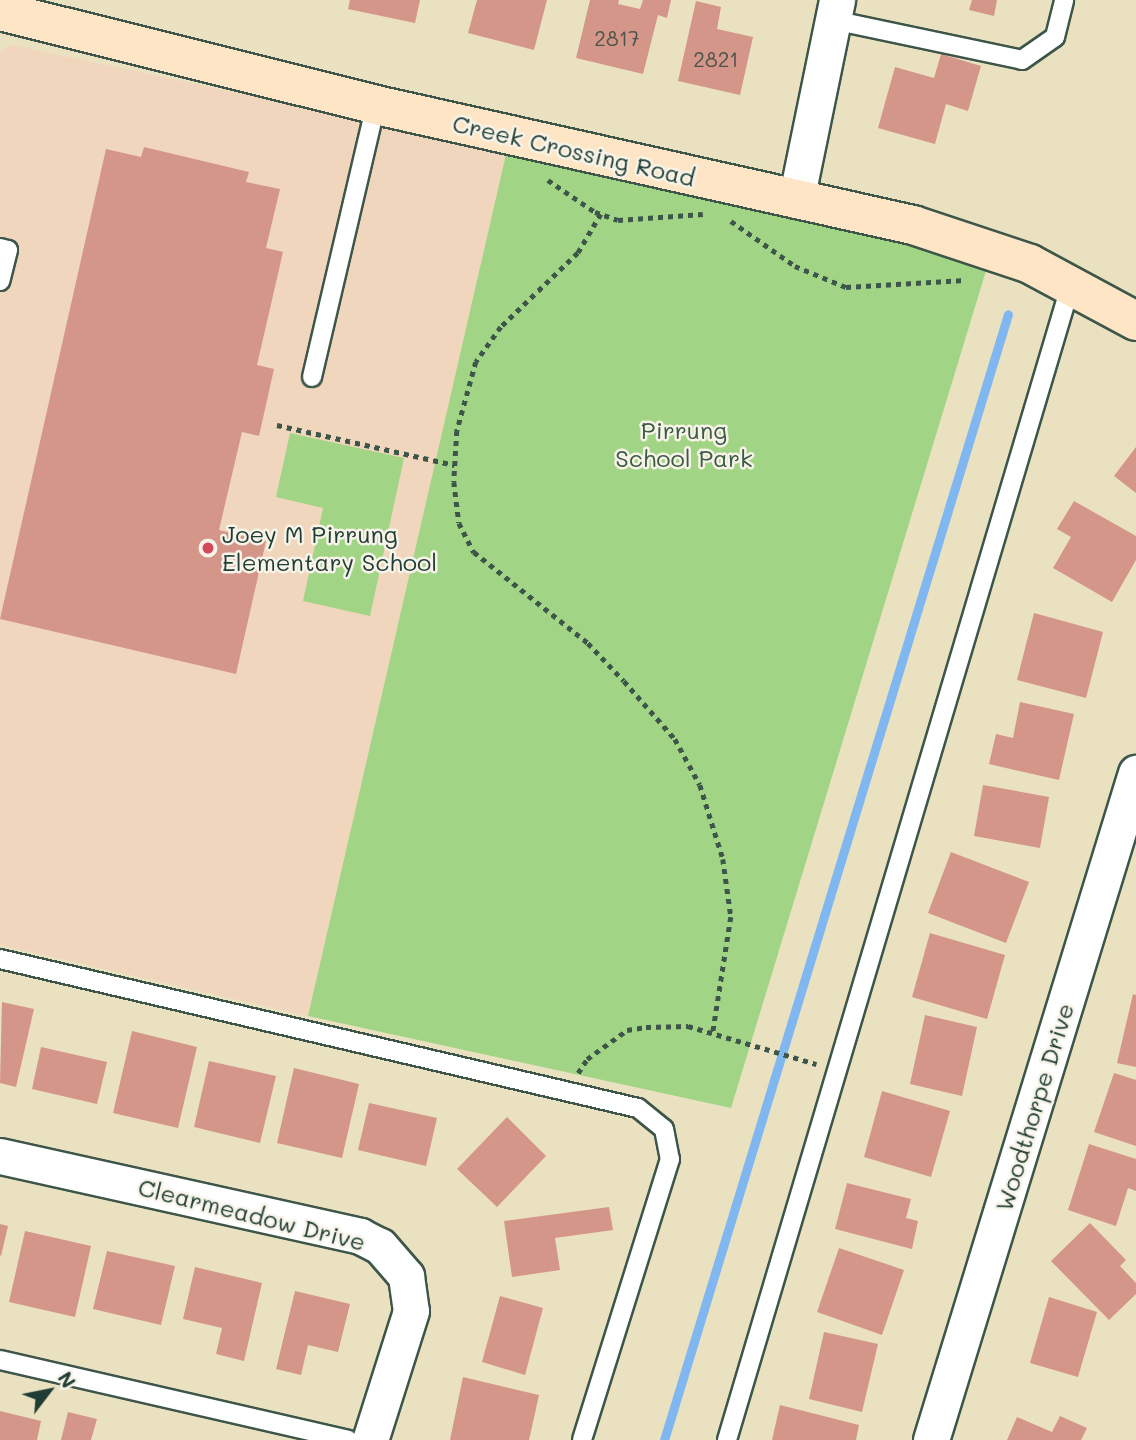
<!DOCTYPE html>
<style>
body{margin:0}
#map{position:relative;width:1136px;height:1440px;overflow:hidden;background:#eae1c0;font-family:Mali,sans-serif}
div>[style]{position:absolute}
.built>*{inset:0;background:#f0d6bc}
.green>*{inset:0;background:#a1d585}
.stream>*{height:9px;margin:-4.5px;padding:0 4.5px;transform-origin:4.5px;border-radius:4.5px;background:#81b7f0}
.building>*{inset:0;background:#d49689}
.path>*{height:4.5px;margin-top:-2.25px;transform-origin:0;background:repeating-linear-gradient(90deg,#3d5649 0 5px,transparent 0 10px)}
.roads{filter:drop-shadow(2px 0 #3d5649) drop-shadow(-2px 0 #3d5649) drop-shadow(0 2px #3d5649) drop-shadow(0 -2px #3d5649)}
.lane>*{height:18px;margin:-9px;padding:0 9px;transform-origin:9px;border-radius:9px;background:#fff}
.street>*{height:35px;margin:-17.5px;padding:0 17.5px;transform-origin:17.5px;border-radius:17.5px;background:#fff}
.secondary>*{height:38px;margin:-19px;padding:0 19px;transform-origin:19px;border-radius:19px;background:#fde5c5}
.dots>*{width:19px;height:19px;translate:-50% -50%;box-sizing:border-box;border:4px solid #f7f3e8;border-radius:50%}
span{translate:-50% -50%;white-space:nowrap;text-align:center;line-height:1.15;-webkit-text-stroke:5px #f7f3e8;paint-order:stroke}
.number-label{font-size:21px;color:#4c5349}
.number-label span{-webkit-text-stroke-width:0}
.street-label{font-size:24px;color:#1f3d34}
.park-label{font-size:24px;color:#395b44}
.poi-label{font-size:24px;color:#1f3d34}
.left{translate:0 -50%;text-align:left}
.north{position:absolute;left:14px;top:1356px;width:70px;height:70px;-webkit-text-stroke:5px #f7f3e8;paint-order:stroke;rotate:58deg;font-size:19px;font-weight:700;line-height:28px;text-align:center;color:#1f3d34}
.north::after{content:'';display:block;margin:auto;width:24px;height:32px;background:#1f3d34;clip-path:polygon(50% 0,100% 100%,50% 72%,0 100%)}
</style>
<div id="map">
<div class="built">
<div style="clip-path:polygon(12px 45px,507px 150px,308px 1016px,0 945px,0 51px)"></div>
</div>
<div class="green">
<div style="clip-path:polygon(507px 150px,989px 261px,731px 1108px,308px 1016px)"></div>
<div style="clip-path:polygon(290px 433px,404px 458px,370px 616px,303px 601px,323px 508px,276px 497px)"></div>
</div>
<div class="stream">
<div style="left:664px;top:1440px;width:1177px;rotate:-73.01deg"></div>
</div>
<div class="building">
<div style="clip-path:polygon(350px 0,420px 0,415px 23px,348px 9px)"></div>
<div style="clip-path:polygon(477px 0,547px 0,534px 50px,468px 33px)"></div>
<div style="clip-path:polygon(590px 0,619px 0,618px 4px,640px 9px,643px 0,671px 0,667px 18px,658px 15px,643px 74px,576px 58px)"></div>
<div style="clip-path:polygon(972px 0,997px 0,994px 16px,969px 10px)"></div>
<div style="clip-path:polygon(696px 1px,721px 7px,717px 29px,753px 37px,740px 95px,678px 81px)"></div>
<div style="clip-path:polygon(941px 54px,981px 66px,968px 111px,946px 104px,935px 144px,878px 128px,895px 67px,934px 78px)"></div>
<div style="clip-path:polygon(144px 147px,249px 172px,246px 182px,280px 189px,266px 248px,283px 252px,257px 365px,274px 369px,259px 436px,242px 432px,219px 530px,266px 541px,236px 674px,0 619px,106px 149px,141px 157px)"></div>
<div style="clip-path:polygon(1136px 447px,1136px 493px,1114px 476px)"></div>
<div style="clip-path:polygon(1074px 501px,1136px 536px,1136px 560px,1112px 602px,1053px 568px,1071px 537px,1057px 529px)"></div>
<div style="clip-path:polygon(1034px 613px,1103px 632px,1086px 698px,1017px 680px)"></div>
<div style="clip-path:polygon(1020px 702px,1074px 714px,1059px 780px,989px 764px,996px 734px,1013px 738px)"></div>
<div style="clip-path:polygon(983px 785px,1049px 797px,1040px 848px,974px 836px)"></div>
<div style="clip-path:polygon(951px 852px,1029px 882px,1006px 943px,928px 913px)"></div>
<div style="clip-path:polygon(930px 933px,1005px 955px,987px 1019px,912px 997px)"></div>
<div style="clip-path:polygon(1133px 994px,1136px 995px,1136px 1067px,1117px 1063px)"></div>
<div style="clip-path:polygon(2px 1002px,34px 1009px,16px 1087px,0 1083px)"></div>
<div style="clip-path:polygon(925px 1015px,977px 1027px,962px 1096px,910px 1084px)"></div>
<div style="clip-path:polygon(132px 1031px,197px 1047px,178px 1128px,113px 1113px)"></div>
<div style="clip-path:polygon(41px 1047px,107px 1062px,97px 1104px,32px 1089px)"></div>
<div style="clip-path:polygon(209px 1061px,276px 1076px,260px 1143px,194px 1127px)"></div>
<div style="clip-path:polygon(294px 1068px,359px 1084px,342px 1158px,277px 1143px)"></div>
<div style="clip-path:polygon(1114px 1073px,1136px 1080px,1136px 1146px,1094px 1132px)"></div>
<div style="clip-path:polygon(882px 1091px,950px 1111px,931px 1177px,864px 1157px)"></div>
<div style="clip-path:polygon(369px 1103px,437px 1118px,426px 1166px,358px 1150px)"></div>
<div style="clip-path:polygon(507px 1117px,546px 1156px,497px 1207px,457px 1169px)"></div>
<div style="clip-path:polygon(1089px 1144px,1136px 1159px,1136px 1191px,1128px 1188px,1116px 1226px,1068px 1210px)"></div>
<div style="clip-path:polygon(847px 1183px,911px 1199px,906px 1218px,918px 1221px,912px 1249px,835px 1229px)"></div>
<div style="clip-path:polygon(609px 1207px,613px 1230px,555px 1238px,560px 1270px,512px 1277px,504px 1221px)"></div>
<div style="clip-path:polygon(1090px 1223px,1126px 1260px,1120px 1266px,1136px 1283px,1136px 1294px,1109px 1320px,1051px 1261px)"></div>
<div style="clip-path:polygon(0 1224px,8px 1226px,1px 1256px,0 1255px)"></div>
<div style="clip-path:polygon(25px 1231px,91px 1246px,75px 1317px,9px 1302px)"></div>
<div style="clip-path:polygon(839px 1248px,904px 1270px,882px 1335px,817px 1312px)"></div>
<div style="clip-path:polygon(107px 1251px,175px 1266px,161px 1325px,93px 1309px)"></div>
<div style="clip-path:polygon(195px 1267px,262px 1283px,244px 1361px,216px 1354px,222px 1328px,183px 1319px)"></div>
<div style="clip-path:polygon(295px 1291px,350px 1304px,338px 1352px,308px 1345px,301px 1375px,276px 1369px)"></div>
<div style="clip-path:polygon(500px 1296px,543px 1308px,525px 1375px,482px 1362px)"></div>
<div style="clip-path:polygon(1049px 1297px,1097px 1312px,1078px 1377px,1030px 1363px)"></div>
<div style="clip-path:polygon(824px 1332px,878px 1344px,862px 1412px,809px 1399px)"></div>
<div style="clip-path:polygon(463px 1377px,539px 1395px,529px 1440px,450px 1440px)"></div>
<div style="clip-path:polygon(780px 1405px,859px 1425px,856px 1440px,772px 1440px)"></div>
<div style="clip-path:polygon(0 1411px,41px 1421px,37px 1440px,0 1440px)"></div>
<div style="clip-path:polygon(68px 1412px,97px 1419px,91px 1440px,61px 1440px)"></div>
<div style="clip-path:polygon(1060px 1416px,1087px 1428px,1081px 1440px,1007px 1440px,1017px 1417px,1052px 1432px)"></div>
</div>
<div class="path">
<div style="left:548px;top:180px;width:57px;rotate:34.2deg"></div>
<div style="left:595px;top:212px;width:24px;rotate:19deg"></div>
<div style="left:618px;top:220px;width:85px;rotate:-4deg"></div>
<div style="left:601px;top:214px;width:45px;rotate:120.5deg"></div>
<div style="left:578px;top:253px;width:107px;rotate:136.1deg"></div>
<div style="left:501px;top:327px;width:43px;rotate:125.5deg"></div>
<div style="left:476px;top:362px;width:72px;rotate:105.4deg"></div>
<div style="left:457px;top:431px;width:51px;rotate:93.4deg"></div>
<div style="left:454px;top:482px;width:41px;rotate:83deg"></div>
<div style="left:459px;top:523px;width:33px;rotate:63deg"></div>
<div style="left:474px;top:552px;width:146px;rotate:38.6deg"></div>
<div style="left:588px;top:643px;width:52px;rotate:46.5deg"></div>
<div style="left:624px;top:681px;width:77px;rotate:48.7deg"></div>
<div style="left:675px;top:739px;width:52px;rotate:61.5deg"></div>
<div style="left:700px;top:785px;width:77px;rotate:72.7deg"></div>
<div style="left:723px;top:859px;width:59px;rotate:82.1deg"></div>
<div style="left:731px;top:917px;width:116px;rotate:98.9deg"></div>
<div style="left:731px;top:221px;width:78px;rotate:35.1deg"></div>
<div style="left:795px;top:266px;width:55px;rotate:22.4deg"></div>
<div style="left:846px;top:287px;width:119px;rotate:-3.4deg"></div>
<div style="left:277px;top:425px;width:182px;rotate:12.7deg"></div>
<div style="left:578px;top:1073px;width:17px;rotate:-57deg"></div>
<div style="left:587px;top:1059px;width:49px;rotate:-35.9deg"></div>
<div style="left:627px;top:1030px;width:19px;rotate:-9deg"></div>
<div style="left:646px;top:1027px;width:42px;rotate:-1.4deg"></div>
<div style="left:688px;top:1026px;width:134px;rotate:16.5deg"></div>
</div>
<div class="roads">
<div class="lane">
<div style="left:833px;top:20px;width:193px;rotate:11.9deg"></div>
<div style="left:1022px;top:60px;width:40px;rotate:-34.9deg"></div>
<div style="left:1055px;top:37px;width:38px;rotate:-76deg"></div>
<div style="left:0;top:248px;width:8px;rotate:14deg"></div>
<div style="left:8px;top:250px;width:32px;rotate:104deg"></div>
<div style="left:312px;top:377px;width:279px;rotate:-76.8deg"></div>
<div style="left:0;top:959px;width:655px;rotate:13.15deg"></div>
<div style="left:638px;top:1108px;width:33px;rotate:39deg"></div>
<div style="left:664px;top:1129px;width:31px;rotate:79deg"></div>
<div style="left:670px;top:1159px;width:294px;rotate:107.4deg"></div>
<div style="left:0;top:1360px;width:357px;rotate:12.9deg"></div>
<div style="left:727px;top:1440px;width:1206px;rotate:-73.43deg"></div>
</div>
<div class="street">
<div style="left:796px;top:200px;width:204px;rotate:-78.4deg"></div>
<div style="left:0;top:1156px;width:369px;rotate:12.5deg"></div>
<div style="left:360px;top:1236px;width:22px;rotate:27deg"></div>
<div style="left:380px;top:1246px;width:40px;rotate:49deg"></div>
<div style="left:406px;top:1276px;width:35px;rotate:82deg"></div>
<div style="left:411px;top:1311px;width:135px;rotate:107.6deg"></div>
<div style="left:931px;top:1440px;width:698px;rotate:-72.92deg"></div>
</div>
<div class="secondary">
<div style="left:0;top:11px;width:388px;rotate:14deg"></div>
<div style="left:376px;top:105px;width:550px;rotate:12.6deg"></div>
<div style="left:913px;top:225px;width:123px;rotate:18.4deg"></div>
<div style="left:1030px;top:264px;width:120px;rotate:28.3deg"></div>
</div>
</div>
<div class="dots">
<div style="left:208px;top:548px;background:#d1495b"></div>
</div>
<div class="number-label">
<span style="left:617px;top:38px">2817</span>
<span style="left:716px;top:59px">2821</span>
</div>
<div class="street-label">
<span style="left:574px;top:150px;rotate:13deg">Creek Crossing Road</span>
<span style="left:1034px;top:1107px;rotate:-73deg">Woodthorpe Drive</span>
<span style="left:252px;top:1214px;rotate:14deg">Clearmeadow Drive</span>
</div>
<div class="park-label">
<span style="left:684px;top:444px">Pirrung<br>School Park</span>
</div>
<div class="poi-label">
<span class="left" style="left:222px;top:548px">Joey M Pirrung<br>Elementary School</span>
</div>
<div class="north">N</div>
</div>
